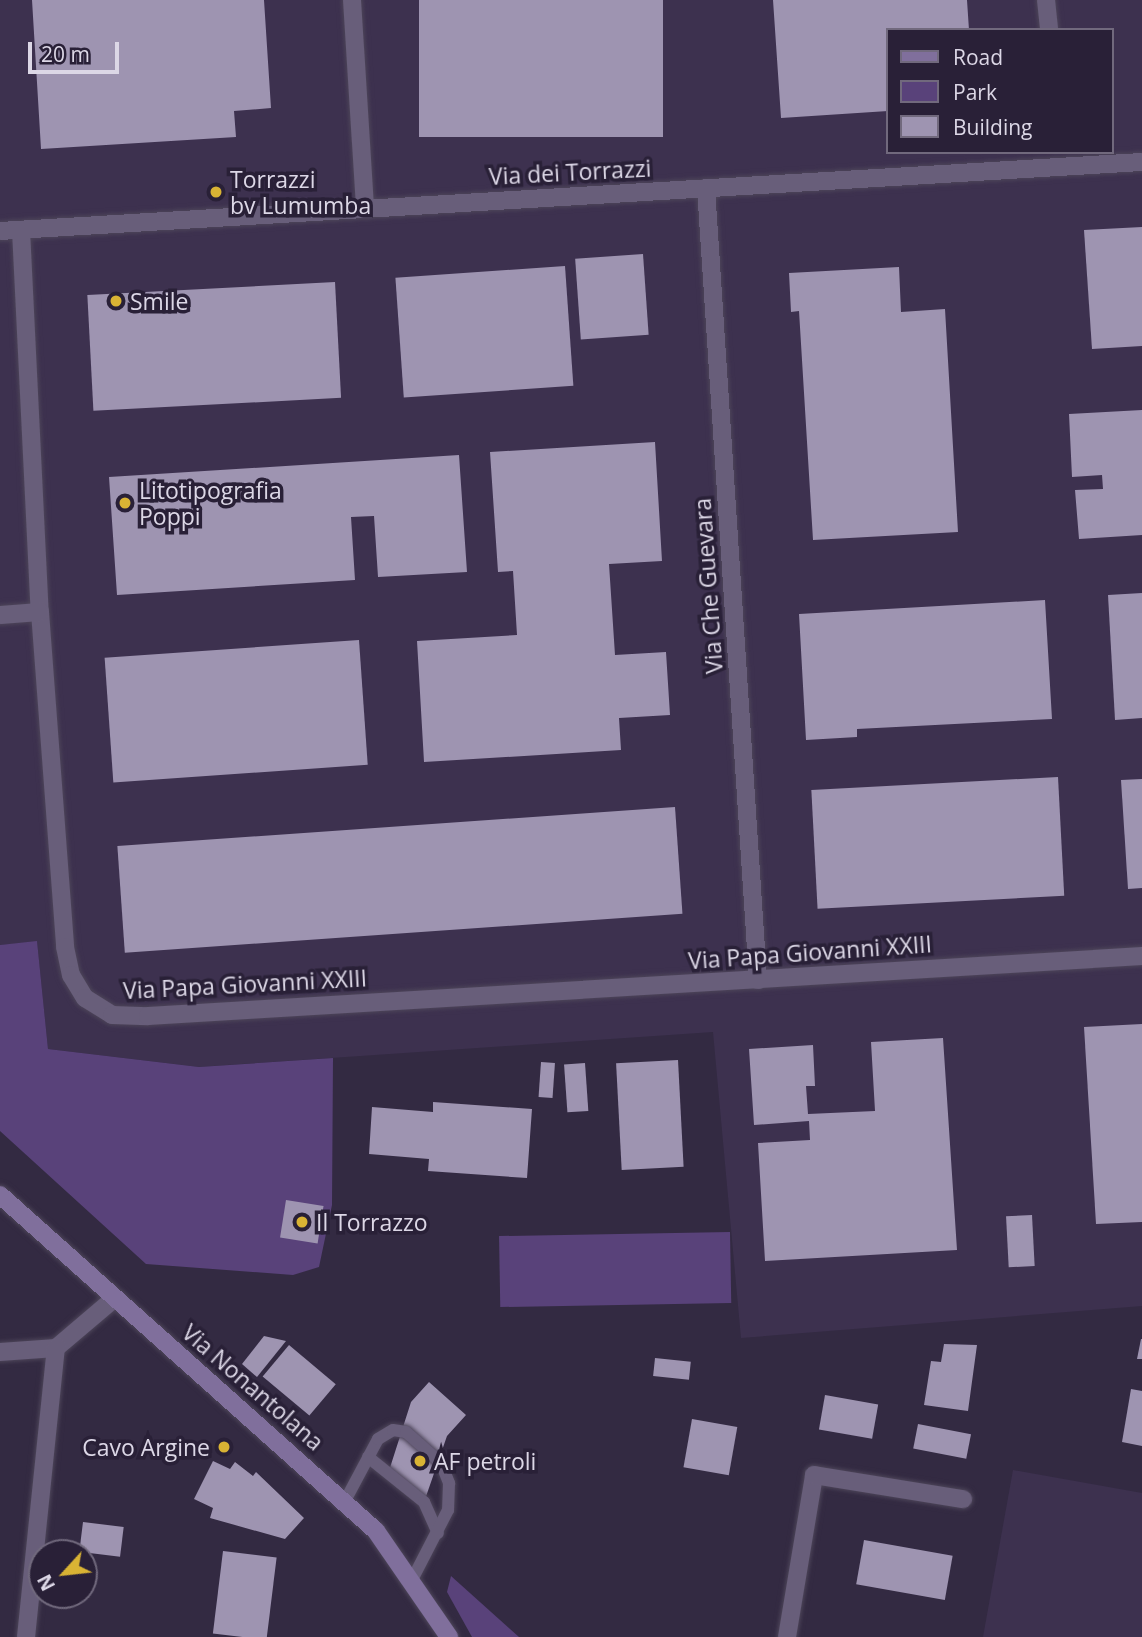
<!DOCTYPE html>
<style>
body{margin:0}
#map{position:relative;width:1142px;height:1637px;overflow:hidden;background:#332a42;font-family:"Open Sans",sans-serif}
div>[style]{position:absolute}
.built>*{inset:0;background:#3d314f}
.green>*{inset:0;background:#59427a;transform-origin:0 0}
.building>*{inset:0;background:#9e94b1;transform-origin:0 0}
.roads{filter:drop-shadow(0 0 2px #4d4559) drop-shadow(0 0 2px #4d4559)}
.lane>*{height:12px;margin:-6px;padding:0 6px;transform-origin:6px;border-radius:6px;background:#685e7a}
.street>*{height:18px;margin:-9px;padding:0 9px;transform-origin:9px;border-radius:9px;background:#685e7a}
.secondary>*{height:18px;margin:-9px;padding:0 9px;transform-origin:9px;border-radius:9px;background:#806f9c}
.dots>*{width:19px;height:19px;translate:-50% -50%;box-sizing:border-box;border:4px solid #292037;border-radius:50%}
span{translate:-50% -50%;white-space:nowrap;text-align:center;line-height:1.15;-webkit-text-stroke:7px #292037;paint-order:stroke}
.street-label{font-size:23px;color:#dcd7e6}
.poi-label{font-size:23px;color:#dcd7e6}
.left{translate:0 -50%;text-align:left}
.right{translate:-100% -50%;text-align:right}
.legend{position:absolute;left:886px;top:28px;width:228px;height:126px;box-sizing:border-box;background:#292037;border:2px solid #71697d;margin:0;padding:9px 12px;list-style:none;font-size:21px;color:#dcd7e6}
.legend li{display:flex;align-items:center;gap:14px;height:35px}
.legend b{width:35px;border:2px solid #71697d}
.north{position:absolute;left:28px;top:1539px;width:70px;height:70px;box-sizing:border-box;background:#292037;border:2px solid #71697d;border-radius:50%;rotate:243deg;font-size:19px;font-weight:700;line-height:28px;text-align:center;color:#dcd7e6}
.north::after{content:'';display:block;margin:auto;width:24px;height:32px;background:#d9b334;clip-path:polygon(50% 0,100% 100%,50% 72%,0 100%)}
.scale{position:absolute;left:28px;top:42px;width:91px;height:32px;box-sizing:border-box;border:4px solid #dcd7e6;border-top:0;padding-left:9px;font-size:21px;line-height:24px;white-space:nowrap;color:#dcd7e6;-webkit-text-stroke:5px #292037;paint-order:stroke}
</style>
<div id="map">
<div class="built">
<div style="clip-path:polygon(evenodd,0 0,1142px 0,1142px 1306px,741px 1338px,713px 1032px,199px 1067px,48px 1049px,37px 942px,0 945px,0 0,888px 30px,1112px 30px,1112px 152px,888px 152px,888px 30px)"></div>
<div style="clip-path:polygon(1013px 1470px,1142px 1493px,1142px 1637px,983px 1637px)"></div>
</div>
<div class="green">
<div style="clip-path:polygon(37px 941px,48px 1049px,199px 1067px,333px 1058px,332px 1205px,319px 1267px,293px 1275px,146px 1264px,0 1131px,0 945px)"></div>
<div style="left:730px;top:1232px;width:71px;height:231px;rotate:89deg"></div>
<div style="clip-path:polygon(451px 1576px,519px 1637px,472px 1637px,447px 1592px)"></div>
</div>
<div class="building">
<div style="clip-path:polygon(32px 0,264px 0,271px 108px,234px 111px,236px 137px,41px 149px)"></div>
<div style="left:419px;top:0;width:244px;height:137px"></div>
<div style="clip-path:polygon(773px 0,967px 0,969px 30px,888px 30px,888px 111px,781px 118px)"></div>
<div style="clip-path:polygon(1142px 227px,1142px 346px,1092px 349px,1084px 230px)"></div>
<div style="left:643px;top:254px;width:81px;height:68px;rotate:86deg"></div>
<div style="left:565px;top:266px;width:120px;height:170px;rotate:86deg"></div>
<div style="clip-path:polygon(899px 267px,901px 312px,945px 309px,958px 532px,813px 540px,799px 311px,791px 312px,789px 273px)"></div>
<div style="left:335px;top:282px;width:116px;height:248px;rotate:87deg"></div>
<div style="clip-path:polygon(1142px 410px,1142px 535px,1079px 539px,1075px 490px,1103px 489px,1102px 475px,1072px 477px,1069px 414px)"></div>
<div style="clip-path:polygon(655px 442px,662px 561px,609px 564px,615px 655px,666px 652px,670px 715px,619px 718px,621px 750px,424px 762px,417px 641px,517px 635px,513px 571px,498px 572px,490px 452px)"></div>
<div style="clip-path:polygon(459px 455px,467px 572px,378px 577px,374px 516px,351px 517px,355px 580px,117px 595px,109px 477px)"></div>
<div style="clip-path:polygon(1142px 593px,1142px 718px,1115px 720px,1108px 595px)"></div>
<div style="clip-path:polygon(1045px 600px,1052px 719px,857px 729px,857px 737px,806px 740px,799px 614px)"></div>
<div style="left:359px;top:640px;width:125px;height:255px;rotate:86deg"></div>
<div style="left:1058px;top:777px;width:119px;height:247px;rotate:87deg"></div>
<div style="clip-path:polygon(1142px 779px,1142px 888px,1128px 889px,1121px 780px)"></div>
<div style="left:675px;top:807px;width:107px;height:559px;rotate:86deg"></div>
<div style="clip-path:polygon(1142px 1024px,1142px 1222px,1096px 1224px,1084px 1027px)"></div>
<div style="clip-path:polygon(943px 1038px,957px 1250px,765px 1261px,758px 1143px,810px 1140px,809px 1121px,754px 1125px,749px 1049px,813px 1045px,815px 1086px,806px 1086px,808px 1114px,875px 1111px,871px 1042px)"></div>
<div style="left:678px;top:1060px;width:107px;height:62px;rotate:87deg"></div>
<div style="left:541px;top:1062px;width:14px;height:35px;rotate:4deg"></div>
<div style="left:585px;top:1063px;width:48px;height:21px;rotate:86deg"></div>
<div style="clip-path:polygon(433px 1102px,532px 1109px,527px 1178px,428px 1171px,429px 1159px,369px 1154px,372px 1107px,433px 1112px)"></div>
<div style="left:286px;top:1200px;width:38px;height:38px;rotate:9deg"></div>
<div style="left:1032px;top:1215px;width:51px;height:26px;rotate:87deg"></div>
<div style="clip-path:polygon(264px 1336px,286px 1341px,257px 1377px,242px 1364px)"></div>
<div style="clip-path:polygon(1141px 1339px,1142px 1339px,1142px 1359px,1137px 1359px)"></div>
<div style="clip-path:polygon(944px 1344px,977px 1345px,968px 1411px,924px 1405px,931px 1361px,941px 1362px)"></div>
<div style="left:289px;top:1345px;width:61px;height:41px;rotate:40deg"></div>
<div style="left:655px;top:1358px;width:36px;height:18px;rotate:6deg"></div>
<div style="clip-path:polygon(429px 1382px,466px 1415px,447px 1436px,422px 1508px,387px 1477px,411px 1402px)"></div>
<div style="clip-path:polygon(1131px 1389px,1142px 1391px,1142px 1446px,1122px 1442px)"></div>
<div style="left:825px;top:1395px;width:54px;height:35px;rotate:10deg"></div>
<div style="left:692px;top:1419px;width:46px;height:49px;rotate:10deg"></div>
<div style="left:918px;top:1424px;width:54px;height:25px;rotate:11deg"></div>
<div style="clip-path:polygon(213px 1461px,230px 1469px,235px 1462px,253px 1476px,256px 1472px,304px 1518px,285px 1539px,210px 1518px,213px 1508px,194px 1499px)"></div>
<div style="left:83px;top:1522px;width:41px;height:30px;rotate:7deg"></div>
<div style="left:864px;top:1540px;width:90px;height:45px;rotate:10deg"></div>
<div style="left:223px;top:1551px;width:54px;height:83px;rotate:7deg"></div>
</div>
<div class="roads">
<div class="lane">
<div style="left:368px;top:1457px;width:72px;rotate:38.8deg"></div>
<div style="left:424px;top:1502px;width:34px;rotate:66deg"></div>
<div style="left:345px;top:1501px;width:70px;rotate:-62deg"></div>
<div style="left:378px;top:1439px;width:17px;rotate:-31deg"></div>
<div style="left:393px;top:1430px;width:13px;rotate:9deg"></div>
<div style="left:406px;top:1432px;width:47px;rotate:41.5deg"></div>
<div style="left:441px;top:1463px;width:22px;rotate:68deg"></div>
<div style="left:449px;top:1483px;width:27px;rotate:92deg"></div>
<div style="left:448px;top:1510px;width:76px;rotate:117.2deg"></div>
</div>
<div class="street">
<div style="left:352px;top:0;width:209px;rotate:86.4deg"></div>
<div style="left:1046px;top:0;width:30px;rotate:84deg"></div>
<div style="left:706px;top:188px;width:794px;rotate:86.24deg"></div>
<div style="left:21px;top:230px;width:382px;rotate:87.2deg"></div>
<div style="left:40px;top:612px;width:336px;rotate:85.7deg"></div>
<div style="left:65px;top:947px;width:29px;rotate:78deg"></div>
<div style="left:71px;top:975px;width:27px;rotate:59deg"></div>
<div style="left:85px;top:998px;width:32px;rotate:32deg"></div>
<div style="left:112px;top:1015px;width:36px;rotate:2deg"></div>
<div style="left:148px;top:1016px;width:996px;rotate:-3.45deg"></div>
<div style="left:0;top:231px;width:1144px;rotate:-3.46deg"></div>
<div style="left:0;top:615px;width:40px;rotate:-4.3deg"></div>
<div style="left:0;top:1352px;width:56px;rotate:-4.1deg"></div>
<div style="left:56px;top:1348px;width:77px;rotate:-40.3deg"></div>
<div style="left:26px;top:1637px;width:291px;rotate:-84.1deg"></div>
<div style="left:787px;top:1637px;width:164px;rotate:-80.5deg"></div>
<div style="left:814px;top:1475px;width:151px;rotate:9.2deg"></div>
</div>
<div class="secondary">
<div style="left:0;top:1195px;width:504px;rotate:41.78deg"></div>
<div style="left:376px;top:1531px;width:129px;rotate:55.4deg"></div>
</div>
</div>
<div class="dots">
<div style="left:216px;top:192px;background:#d9b334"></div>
<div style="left:116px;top:301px;background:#d9b334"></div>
<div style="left:125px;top:503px;background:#d9b334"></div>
<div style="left:302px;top:1222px;background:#d9b334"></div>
<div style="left:224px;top:1447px;background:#d9b334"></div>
<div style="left:420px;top:1461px;background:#d9b334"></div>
</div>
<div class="street-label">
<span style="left:570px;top:172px;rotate:-3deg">Via dei Torrazzi</span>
<span style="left:708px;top:586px;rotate:-94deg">Via Che Guevara</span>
<span style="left:810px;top:952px;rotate:-4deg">Via Papa Giovanni XXIII</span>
<span style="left:245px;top:984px;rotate:-3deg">Via Papa Giovanni XXIII</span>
<span style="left:253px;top:1387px;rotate:41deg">Via Nonantolana</span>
</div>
<div class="poi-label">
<span class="left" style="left:230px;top:192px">Torrazzi<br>bv Lumumba</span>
<span class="left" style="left:130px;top:301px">Smile</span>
<span class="left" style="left:139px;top:503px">Litotipografia<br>Poppi</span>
<span class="left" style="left:316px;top:1222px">Il Torrazzo</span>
<span class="right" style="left:210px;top:1447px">Cavo Argine</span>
<span class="left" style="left:434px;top:1461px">AF petroli</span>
</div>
<ul class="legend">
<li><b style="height:9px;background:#806f9c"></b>Road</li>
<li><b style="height:19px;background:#59427a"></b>Park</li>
<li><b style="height:19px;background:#9e94b1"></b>Building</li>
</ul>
<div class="north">N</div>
<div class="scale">20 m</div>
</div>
